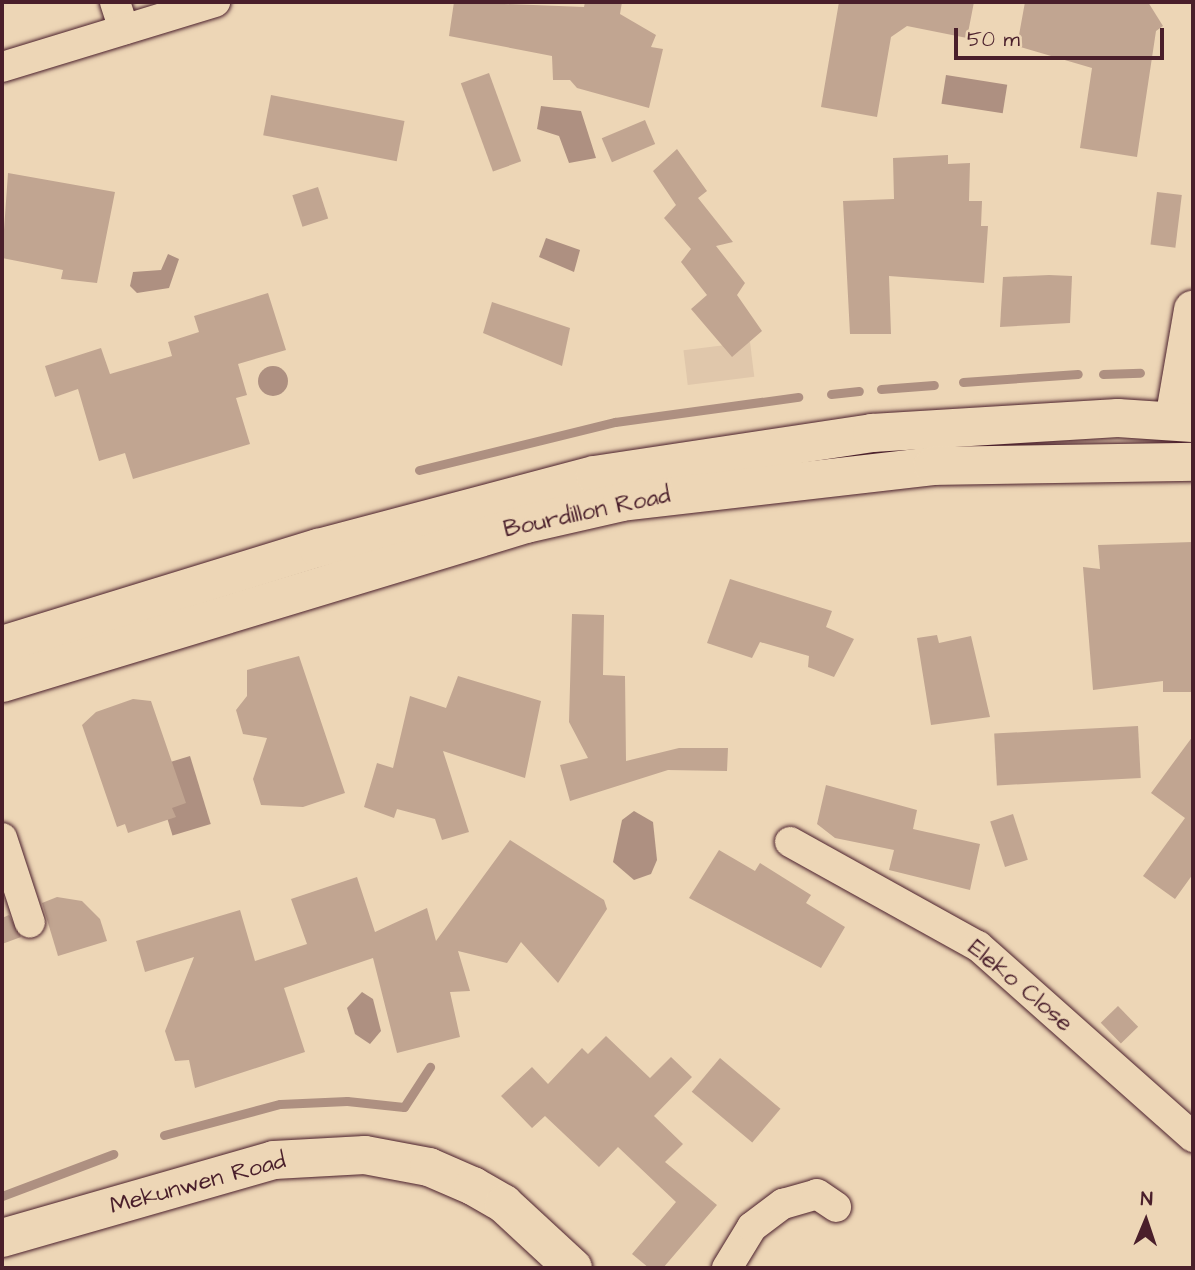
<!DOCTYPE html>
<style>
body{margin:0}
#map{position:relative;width:1195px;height:1270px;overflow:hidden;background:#edd6b6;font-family:"Architects Daughter",sans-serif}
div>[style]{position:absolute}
.built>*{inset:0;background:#e0c7ab;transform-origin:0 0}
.water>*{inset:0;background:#ae9081;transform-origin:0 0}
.round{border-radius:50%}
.stream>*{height:9px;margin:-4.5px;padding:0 4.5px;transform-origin:4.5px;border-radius:4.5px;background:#ae9081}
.building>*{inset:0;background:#c1a591;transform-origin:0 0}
.roads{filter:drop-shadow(0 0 2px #4a1f2b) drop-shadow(0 0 2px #4a1f2b)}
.minor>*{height:30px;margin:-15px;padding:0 15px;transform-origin:15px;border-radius:15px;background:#edd6b6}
.tertiary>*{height:38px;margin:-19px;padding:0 19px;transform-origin:19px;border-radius:19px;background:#edd6b6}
.primary>*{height:38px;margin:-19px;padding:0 19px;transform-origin:19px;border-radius:19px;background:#edd6b6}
span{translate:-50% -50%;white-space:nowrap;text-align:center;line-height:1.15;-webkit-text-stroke:6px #edd6b6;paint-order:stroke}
.street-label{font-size:24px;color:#4a1f2b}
.frame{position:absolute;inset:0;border:4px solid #4a1f2b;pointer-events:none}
.north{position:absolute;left:1111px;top:1186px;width:70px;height:70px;-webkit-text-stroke:5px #edd6b6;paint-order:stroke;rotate:2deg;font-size:19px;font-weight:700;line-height:28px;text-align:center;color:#4a1f2b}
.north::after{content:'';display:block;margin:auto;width:24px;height:32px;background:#4a1f2b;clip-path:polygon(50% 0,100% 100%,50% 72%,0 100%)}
.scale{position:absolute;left:954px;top:28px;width:210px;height:32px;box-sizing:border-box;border:4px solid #4a1f2b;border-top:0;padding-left:9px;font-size:21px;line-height:24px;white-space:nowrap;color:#4a1f2b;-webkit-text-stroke:5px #edd6b6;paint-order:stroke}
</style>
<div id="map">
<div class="built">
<div style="left:750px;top:342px;width:35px;height:67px;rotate:83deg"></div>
</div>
<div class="water">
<div style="left:946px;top:75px;width:62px;height:29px;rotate:9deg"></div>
<div style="clip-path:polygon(541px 106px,581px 111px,596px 158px,569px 163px,559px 136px,537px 129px)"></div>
<div style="clip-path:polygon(546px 238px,580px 250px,574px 272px,539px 257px)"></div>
<div style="clip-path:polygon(168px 254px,179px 259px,169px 288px,137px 293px,130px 286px,133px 272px,161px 270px)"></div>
<div class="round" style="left:258px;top:366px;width:30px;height:30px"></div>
<div style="left:190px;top:756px;width:71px;height:40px;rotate:73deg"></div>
<div style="clip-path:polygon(634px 811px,653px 822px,657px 860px,651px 874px,634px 880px,613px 862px,622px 820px)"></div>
<div style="clip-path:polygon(362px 992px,373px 999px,381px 1031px,370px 1044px,355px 1034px,347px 1008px)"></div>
</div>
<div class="stream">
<div style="left:1103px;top:374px;width:37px;rotate:-2deg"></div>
<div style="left:963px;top:382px;width:115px;rotate:-4deg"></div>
<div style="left:881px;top:389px;width:53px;rotate:-4.3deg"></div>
<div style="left:831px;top:394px;width:28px;rotate:-6deg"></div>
<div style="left:419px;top:470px;width:202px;rotate:-13.8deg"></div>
<div style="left:615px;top:422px;width:185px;rotate:-7.8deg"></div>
<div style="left:164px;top:1135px;width:120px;rotate:-15deg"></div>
<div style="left:280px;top:1104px;width:67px;rotate:-2.6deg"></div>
<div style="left:347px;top:1101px;width:57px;rotate:6deg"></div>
<div style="left:404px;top:1107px;width:48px;rotate:-57deg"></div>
<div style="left:2px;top:1196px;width:119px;rotate:-20.7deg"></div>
</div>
<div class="building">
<div style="clip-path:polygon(454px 2px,584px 7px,585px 2px,622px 2px,620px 14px,656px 35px,651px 47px,663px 49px,649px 108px,577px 88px,570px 80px,553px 80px,552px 56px,449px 36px)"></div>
<div style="clip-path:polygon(839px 2px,974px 2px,967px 38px,907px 26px,891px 37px,877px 117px,821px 107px)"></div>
<div style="clip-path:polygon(1025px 2px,1148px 2px,1163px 26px,1156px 31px,1137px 157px,1080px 148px,1092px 68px,1017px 46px)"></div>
<div style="left:489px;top:73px;width:94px;height:30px;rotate:70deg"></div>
<div style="left:271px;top:95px;width:136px;height:41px;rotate:11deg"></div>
<div style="left:645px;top:120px;width:26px;height:47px;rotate:67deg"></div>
<div style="clip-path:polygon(677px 149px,707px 191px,698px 198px,733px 242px,716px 246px,745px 283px,737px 295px,762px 331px,732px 357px,691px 309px,707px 295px,681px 262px,691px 249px,664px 218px,676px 205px,653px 171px)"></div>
<div style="clip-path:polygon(948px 155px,948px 164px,970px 163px,969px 201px,982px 201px,981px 226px,988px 226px,984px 283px,889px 276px,891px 334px,850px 334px,843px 201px,894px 199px,893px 158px)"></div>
<div style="clip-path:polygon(8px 173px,115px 192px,97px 283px,61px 279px,63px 270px,2px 258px)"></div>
<div style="left:318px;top:187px;width:33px;height:27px;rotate:72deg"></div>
<div style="left:1157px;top:192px;width:25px;height:53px;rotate:7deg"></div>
<div style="clip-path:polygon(1049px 275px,1072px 276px,1070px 323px,1000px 327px,1003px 277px)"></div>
<div style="clip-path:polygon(268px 293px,286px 350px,238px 364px,247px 395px,236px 398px,250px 444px,133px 479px,125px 453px,99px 461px,78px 389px,55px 397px,45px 366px,101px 348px,110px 374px,172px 356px,168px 342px,199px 332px,194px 316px)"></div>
<div style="clip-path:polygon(492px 302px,570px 328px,562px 366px,483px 333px)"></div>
<div style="clip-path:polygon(1193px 542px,1193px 692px,1163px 692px,1163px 681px,1093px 690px,1083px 567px,1100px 569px,1098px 545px)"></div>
<div style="clip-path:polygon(730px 579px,832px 611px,826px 627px,854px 639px,834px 677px,808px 667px,809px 656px,760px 642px,752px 658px,707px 643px)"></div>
<div style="clip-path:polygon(572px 614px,604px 615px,603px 675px,625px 676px,626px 761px,679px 748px,728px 748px,727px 771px,668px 770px,570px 801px,560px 765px,588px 758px,569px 722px)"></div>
<div style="clip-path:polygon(937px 635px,939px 643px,971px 636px,990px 717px,931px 725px,917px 638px)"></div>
<div style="clip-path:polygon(299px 656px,345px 793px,303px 807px,261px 805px,253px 779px,267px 738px,243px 734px,236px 710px,247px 696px,247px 670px)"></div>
<div style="clip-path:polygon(458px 676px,541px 701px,525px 778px,443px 751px,469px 832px,442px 840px,435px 819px,397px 809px,394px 818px,364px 807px,377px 763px,393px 768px,410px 696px,446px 708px)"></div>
<div style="clip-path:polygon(133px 699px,151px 701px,186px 803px,172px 808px,176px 817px,128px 833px,125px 824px,117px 827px,82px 725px,96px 712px)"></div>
<div style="left:1138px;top:726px;width:52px;height:144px;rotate:87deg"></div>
<div style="clip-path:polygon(1193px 736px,1193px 874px,1175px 899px,1143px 876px,1185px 818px,1151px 793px)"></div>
<div style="clip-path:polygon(826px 785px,917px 810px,913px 829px,980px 844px,970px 890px,889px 870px,894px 850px,835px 838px,817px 824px)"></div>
<div style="left:1013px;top:814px;width:48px;height:24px;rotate:72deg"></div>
<div style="clip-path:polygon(510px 840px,604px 900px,607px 909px,558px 983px,521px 942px,507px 963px,458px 951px,470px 991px,450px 992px,460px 1037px,397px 1053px,373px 958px,284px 988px,305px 1052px,195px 1088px,189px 1060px,175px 1061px,165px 1031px,194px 957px,145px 972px,136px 941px,240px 910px,255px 961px,307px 944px,291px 899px,357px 877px,375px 932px,427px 908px,436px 941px)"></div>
<div style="clip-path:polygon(719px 850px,755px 871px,760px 863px,811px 895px,806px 903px,845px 927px,821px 968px,689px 898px)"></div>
<div style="clip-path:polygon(57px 897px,82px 901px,100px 919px,107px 941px,58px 956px,42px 903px)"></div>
<div style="clip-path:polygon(9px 915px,21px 937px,2px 944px,2px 918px)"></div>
<div style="left:1118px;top:1006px;width:29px;height:24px;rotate:46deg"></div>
<div style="clip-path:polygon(606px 1036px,650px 1078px,671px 1057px,692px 1077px,654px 1116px,683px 1144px,665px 1162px,717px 1205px,663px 1268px,649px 1268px,632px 1254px,676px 1202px,618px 1147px,599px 1167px,545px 1116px,532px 1128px,501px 1096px,532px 1067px,548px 1084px,582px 1048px,588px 1054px)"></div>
<div style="left:720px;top:1058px;width:79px;height:44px;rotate:40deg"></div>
</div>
<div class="roads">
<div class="minor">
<div style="left:115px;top:2px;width:29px;rotate:72deg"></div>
<div style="left:2px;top:67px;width:223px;rotate:-17deg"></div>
<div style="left:2px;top:838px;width:89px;rotate:71.8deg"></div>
<div style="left:790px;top:842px;width:215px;rotate:29deg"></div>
<div style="left:978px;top:946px;width:288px;rotate:41.6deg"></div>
<div style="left:727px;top:1268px;width:48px;rotate:-58.6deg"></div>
<div style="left:752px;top:1227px;width:39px;rotate:-37deg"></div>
<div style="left:783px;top:1204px;width:35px;rotate:-16deg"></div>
<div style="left:817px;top:1194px;width:23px;rotate:34deg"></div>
</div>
<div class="tertiary">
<div style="left:1174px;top:420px;width:112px;rotate:-80.2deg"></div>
<div style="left:2px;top:1238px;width:283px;rotate:-16deg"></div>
<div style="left:274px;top:1160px;width:91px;rotate:-3.1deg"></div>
<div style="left:365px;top:1155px;width:65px;rotate:10.6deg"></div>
<div style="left:429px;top:1167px;width:48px;rotate:23.4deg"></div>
<div style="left:473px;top:1186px;width:36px;rotate:30deg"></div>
<div style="left:504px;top:1204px;width:94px;rotate:42.8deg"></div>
</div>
<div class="primary">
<div style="left:2px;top:645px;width:331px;rotate:-17.1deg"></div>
<div style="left:318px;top:548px;width:286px;rotate:-14.8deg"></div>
<div style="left:595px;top:475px;width:280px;rotate:-8.6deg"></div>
<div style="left:872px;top:433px;width:246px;rotate:-3.5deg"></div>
<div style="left:1118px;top:418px;width:75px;rotate:3.8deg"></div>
<div style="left:2px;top:683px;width:548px;rotate:-16.88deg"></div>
<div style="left:526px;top:524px;width:98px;rotate:-12.9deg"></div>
<div style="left:622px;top:502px;width:313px;rotate:-6.6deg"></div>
<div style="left:933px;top:466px;width:260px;rotate:-0.9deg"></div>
</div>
</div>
<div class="street-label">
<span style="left:587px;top:513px;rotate:-12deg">Bourdillon Road</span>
<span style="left:1020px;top:986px;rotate:40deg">Eleko Close</span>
<span style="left:198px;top:1184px;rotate:-15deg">Mekunwen Road</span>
</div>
<div class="frame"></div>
<div class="north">N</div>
<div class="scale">50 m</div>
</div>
